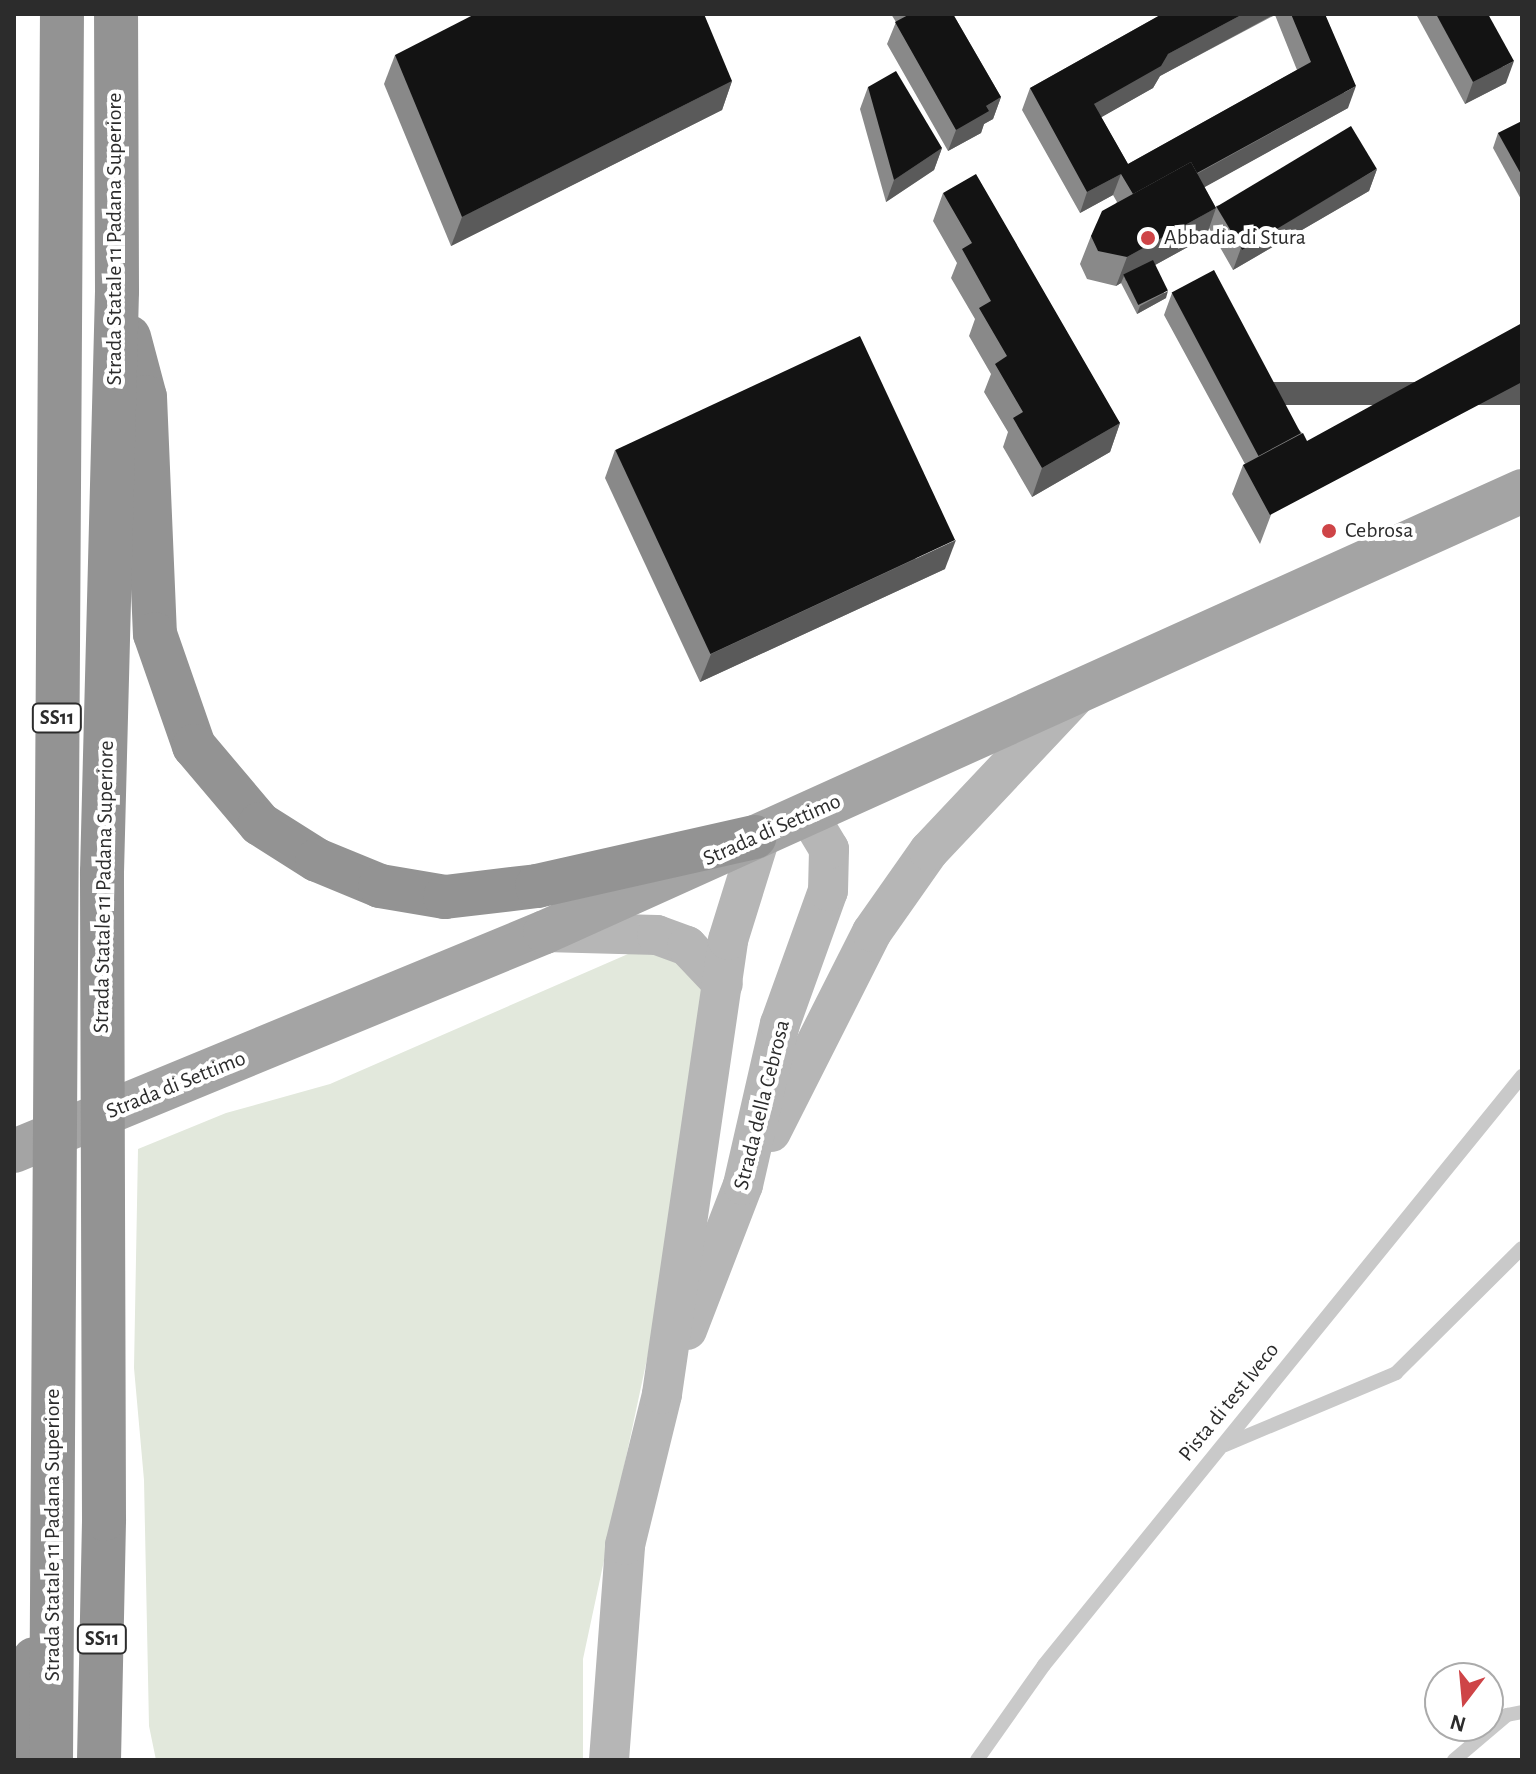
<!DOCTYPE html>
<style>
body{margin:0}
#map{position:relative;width:1536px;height:1774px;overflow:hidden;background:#fff;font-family:"Alegreya Sans",sans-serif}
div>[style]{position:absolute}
.green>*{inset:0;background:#e2e8dc}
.lane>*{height:14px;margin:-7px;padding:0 7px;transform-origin:7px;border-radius:7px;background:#c9c9c9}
.secondary>*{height:40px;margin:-20px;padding:0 20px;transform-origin:20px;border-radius:20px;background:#b6b6b6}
.primary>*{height:44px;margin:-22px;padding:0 22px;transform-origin:22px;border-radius:22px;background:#a4a4a4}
.highway>*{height:44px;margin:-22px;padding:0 22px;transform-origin:22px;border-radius:22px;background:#939393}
.wall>*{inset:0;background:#898989}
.shaded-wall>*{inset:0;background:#5a5a5a;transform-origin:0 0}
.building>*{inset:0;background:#131313;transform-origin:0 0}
.dots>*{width:22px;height:22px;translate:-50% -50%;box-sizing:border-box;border:4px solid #fff;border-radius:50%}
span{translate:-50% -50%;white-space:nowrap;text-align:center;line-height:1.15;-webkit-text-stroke:8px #fff;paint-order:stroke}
.shield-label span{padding:2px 6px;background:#fff;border:2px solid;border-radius:6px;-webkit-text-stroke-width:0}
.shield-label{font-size:20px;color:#2c2c2c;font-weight:700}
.poi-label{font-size:22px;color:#2c2c2c}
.left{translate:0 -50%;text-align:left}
.street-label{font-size:22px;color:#2c2c2c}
.frame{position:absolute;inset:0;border:16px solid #2c2c2c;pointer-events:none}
.north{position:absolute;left:1424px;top:1662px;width:80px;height:80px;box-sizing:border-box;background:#fff;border:2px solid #ababab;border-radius:50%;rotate:196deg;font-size:22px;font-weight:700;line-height:32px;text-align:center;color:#2c2c2c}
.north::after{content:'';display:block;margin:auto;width:28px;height:36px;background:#ce4447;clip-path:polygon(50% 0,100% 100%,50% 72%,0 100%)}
</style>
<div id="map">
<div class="green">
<div style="clip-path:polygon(678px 953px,705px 989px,679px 1209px,583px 1659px,583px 1760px,156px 1760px,149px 1726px,144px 1480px,134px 1368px,138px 1149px,226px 1113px,330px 1084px,628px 954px)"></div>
</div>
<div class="lane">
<div style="left:1225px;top:1445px;width:186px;rotate:-22.8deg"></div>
<div style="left:1396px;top:1373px;width:177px;rotate:-44.8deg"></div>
<div style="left:977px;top:1760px;width:116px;rotate:-54.8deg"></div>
<div style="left:1044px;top:1665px;width:759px;rotate:-50.94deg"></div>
<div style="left:1454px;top:1760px;width:70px;rotate:-40.3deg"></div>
<div style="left:1507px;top:1715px;width:15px;rotate:-11deg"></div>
</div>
<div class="secondary">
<div style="left:545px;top:932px;width:112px;rotate:1.5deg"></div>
<div style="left:657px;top:935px;width:32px;rotate:20deg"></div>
<div style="left:687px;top:946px;width:52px;rotate:46.5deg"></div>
<div style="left:771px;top:1132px;width:224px;rotate:-63.2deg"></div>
<div style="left:872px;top:932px;width:99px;rotate:-54.9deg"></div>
<div style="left:929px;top:851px;width:217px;rotate:-46.7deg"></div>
<div style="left:687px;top:1330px;width:155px;rotate:-68.9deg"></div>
<div style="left:743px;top:1185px;width:165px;rotate:-77.1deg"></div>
<div style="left:780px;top:1024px;width:141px;rotate:-70.2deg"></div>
<div style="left:828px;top:891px;width:42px;rotate:-88.6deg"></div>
<div style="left:829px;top:849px;width:41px;rotate:-121deg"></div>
<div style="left:609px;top:1760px;width:216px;rotate:-85.7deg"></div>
<div style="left:625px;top:1545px;width:155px;rotate:-76.2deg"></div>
<div style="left:662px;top:1394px;width:459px;rotate:-81.7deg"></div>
<div style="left:728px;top:940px;width:111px;rotate:-72.7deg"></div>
</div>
<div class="primary">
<div style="left:14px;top:1151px;width:574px;rotate:-22.41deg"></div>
<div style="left:545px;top:932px;width:1072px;rotate:-24.29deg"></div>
</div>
<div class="highway">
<div style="left:129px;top:337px;width:62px;rotate:75.1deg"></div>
<div style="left:145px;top:397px;width:237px;rotate:87.6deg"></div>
<div style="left:155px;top:634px;width:119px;rotate:70.8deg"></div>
<div style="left:194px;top:746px;width:102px;rotate:49.8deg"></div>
<div style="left:260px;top:824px;width:67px;rotate:32.3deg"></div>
<div style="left:317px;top:860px;width:68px;rotate:22.4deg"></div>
<div style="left:380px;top:886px;width:66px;rotate:9.6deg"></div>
<div style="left:445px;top:897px;width:93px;rotate:-6.8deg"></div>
<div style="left:537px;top:886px;width:223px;rotate:-12.7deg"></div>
<div style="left:14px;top:1745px;width:88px;rotate:-76.9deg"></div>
<div style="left:51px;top:1760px;width:1746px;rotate:-89.64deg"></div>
<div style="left:99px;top:1760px;width:241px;rotate:-88.8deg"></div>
<div style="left:104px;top:1519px;width:647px;rotate:-90.18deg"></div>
<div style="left:102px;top:872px;width:581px;rotate:-88.52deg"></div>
<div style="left:117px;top:291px;width:277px;rotate:-90.2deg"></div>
</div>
<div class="wall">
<div style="clip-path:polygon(891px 14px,953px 14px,1001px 97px,993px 119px,984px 124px,981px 133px,948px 151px,887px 44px,896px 22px)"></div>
<div style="clip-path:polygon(evenodd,1162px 14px,1325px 14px,1348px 108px,1204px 187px,1216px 208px,1216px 206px,1377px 169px,1369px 191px,1233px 270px,1209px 228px,1206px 237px,1155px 265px,1166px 298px,1137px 314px,1121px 283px,1116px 286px,1087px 279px,1080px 264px,1091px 236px,1117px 202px,1113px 195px,1080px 213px,1022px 110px,1030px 88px,1162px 14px,1275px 15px,1297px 70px,1128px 164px,1101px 117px,1153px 88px,1160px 76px,1275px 15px)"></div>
<div style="clip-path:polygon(1416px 14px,1488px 14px,1506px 83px,1465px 104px)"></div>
<div style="clip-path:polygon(395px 55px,732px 81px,722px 110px,451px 246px,384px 84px)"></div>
<div style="clip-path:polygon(868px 87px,942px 148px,934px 170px,886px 202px,860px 109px)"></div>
<div style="clip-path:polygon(1522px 121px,1522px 201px,1493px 148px,1498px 133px)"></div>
<div style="clip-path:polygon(943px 193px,1120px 423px,1110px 452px,1032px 497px,1003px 447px,1008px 432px,984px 392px,991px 374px,969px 336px,975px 319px,951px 278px,957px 263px,933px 221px)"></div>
<div style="clip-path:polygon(1172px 293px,1302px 433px,1260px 544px,1232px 494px,1243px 465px,1245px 464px,1164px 315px)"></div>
<div style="clip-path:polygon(615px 450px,945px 569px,700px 682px,605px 478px)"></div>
</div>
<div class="shaded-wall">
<div style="clip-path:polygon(1243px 14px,1275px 14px,1160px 76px,1153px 88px,1086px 126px,1094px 104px,1168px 54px)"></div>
<div style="clip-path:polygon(1514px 61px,1506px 83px,1465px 104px,1473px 82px)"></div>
<div style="clip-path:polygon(732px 81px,722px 110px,451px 246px,462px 217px)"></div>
<div style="clip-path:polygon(1356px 86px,1348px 108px,1185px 198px,1193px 176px)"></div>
<div style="clip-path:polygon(1001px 97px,993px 119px,984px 124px,981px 133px,948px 151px,956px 130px,986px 106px)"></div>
<div style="clip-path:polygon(942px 148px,934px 170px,886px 202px,894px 180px)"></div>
<div style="clip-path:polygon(1377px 169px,1369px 191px,1233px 270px,1241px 248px)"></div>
<div style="clip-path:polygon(1121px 174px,1113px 195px,1080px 213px,1087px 192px)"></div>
<div style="clip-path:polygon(1216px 208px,1206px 237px,1126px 281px,1124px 276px,1121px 283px,1116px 286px,1127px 257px)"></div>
<div style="clip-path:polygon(1168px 291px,1166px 298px,1137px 314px,1140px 306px)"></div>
<div style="left:1522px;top:382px;width:23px;height:285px;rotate:90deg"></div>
<div style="clip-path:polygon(1120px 423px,1110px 452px,1032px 497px,1042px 468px)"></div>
<div style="clip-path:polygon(956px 540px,945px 569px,700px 682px,711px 654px)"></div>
</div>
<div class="building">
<div style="clip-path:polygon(475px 14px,704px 14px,732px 81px,462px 217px,395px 55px)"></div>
<div style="clip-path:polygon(910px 14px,953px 14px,1001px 97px,986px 106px,989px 111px,956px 130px,895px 22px)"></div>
<div style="clip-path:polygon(1162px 14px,1243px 14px,1168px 54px,1161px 66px,1094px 104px,1128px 164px,1311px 62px,1291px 14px,1325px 14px,1356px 86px,1197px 173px,1191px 162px,1133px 194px,1121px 174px,1087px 192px,1030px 88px)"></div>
<div style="clip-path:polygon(1436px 14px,1488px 14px,1514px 61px,1473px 82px)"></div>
<div style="clip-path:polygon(896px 71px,942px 148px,894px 180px,868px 87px)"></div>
<div style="clip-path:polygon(1522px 121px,1522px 176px,1498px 133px)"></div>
<div style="left:1351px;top:126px;width:50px;height:157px;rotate:59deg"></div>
<div style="clip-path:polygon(1191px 162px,1216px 208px,1127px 257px,1098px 251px,1091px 236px,1102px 211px)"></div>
<div style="clip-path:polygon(976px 174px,1120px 423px,1042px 468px,1013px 418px,1023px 412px,995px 364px,1007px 356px,979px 308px,991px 301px,962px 249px,972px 243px,943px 193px)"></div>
<div style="left:1153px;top:260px;width:34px;height:33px;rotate:64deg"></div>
<div style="left:1214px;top:270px;width:185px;height:48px;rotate:62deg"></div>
<div style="clip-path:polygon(1522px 323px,1522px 382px,1270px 515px,1243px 465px,1303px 433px,1307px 441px)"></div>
<div style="left:860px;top:336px;width:225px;height:270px;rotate:65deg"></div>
</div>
<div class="dots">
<div style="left:1148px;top:238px;background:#ce4447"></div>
<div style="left:1329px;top:531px;background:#ce4447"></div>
</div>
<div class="shield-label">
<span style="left:57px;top:718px">SS11</span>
<span style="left:102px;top:1639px">SS11</span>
</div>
<div class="poi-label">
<span class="left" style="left:1164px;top:238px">Abbadia di Stura</span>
<span class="left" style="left:1345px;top:531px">Cebrosa</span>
</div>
<div class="street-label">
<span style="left:115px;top:239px;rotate:-90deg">Strada Statale 11 Padana Superiore</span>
<span style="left:772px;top:830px;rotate:-24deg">Strada di Settimo</span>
<span style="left:104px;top:887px;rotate:-89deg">Strada Statale 11 Padana Superiore</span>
<span style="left:176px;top:1085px;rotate:-22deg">Strada di Settimo</span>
<span style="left:762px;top:1105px;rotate:-76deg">Strada della Cebrosa</span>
<span style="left:1229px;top:1402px;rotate:-51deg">Pista di test Iveco</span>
<span style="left:53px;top:1535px;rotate:-90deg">Strada Statale 11 Padana Superiore</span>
</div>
<div class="frame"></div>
<div class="north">N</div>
</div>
